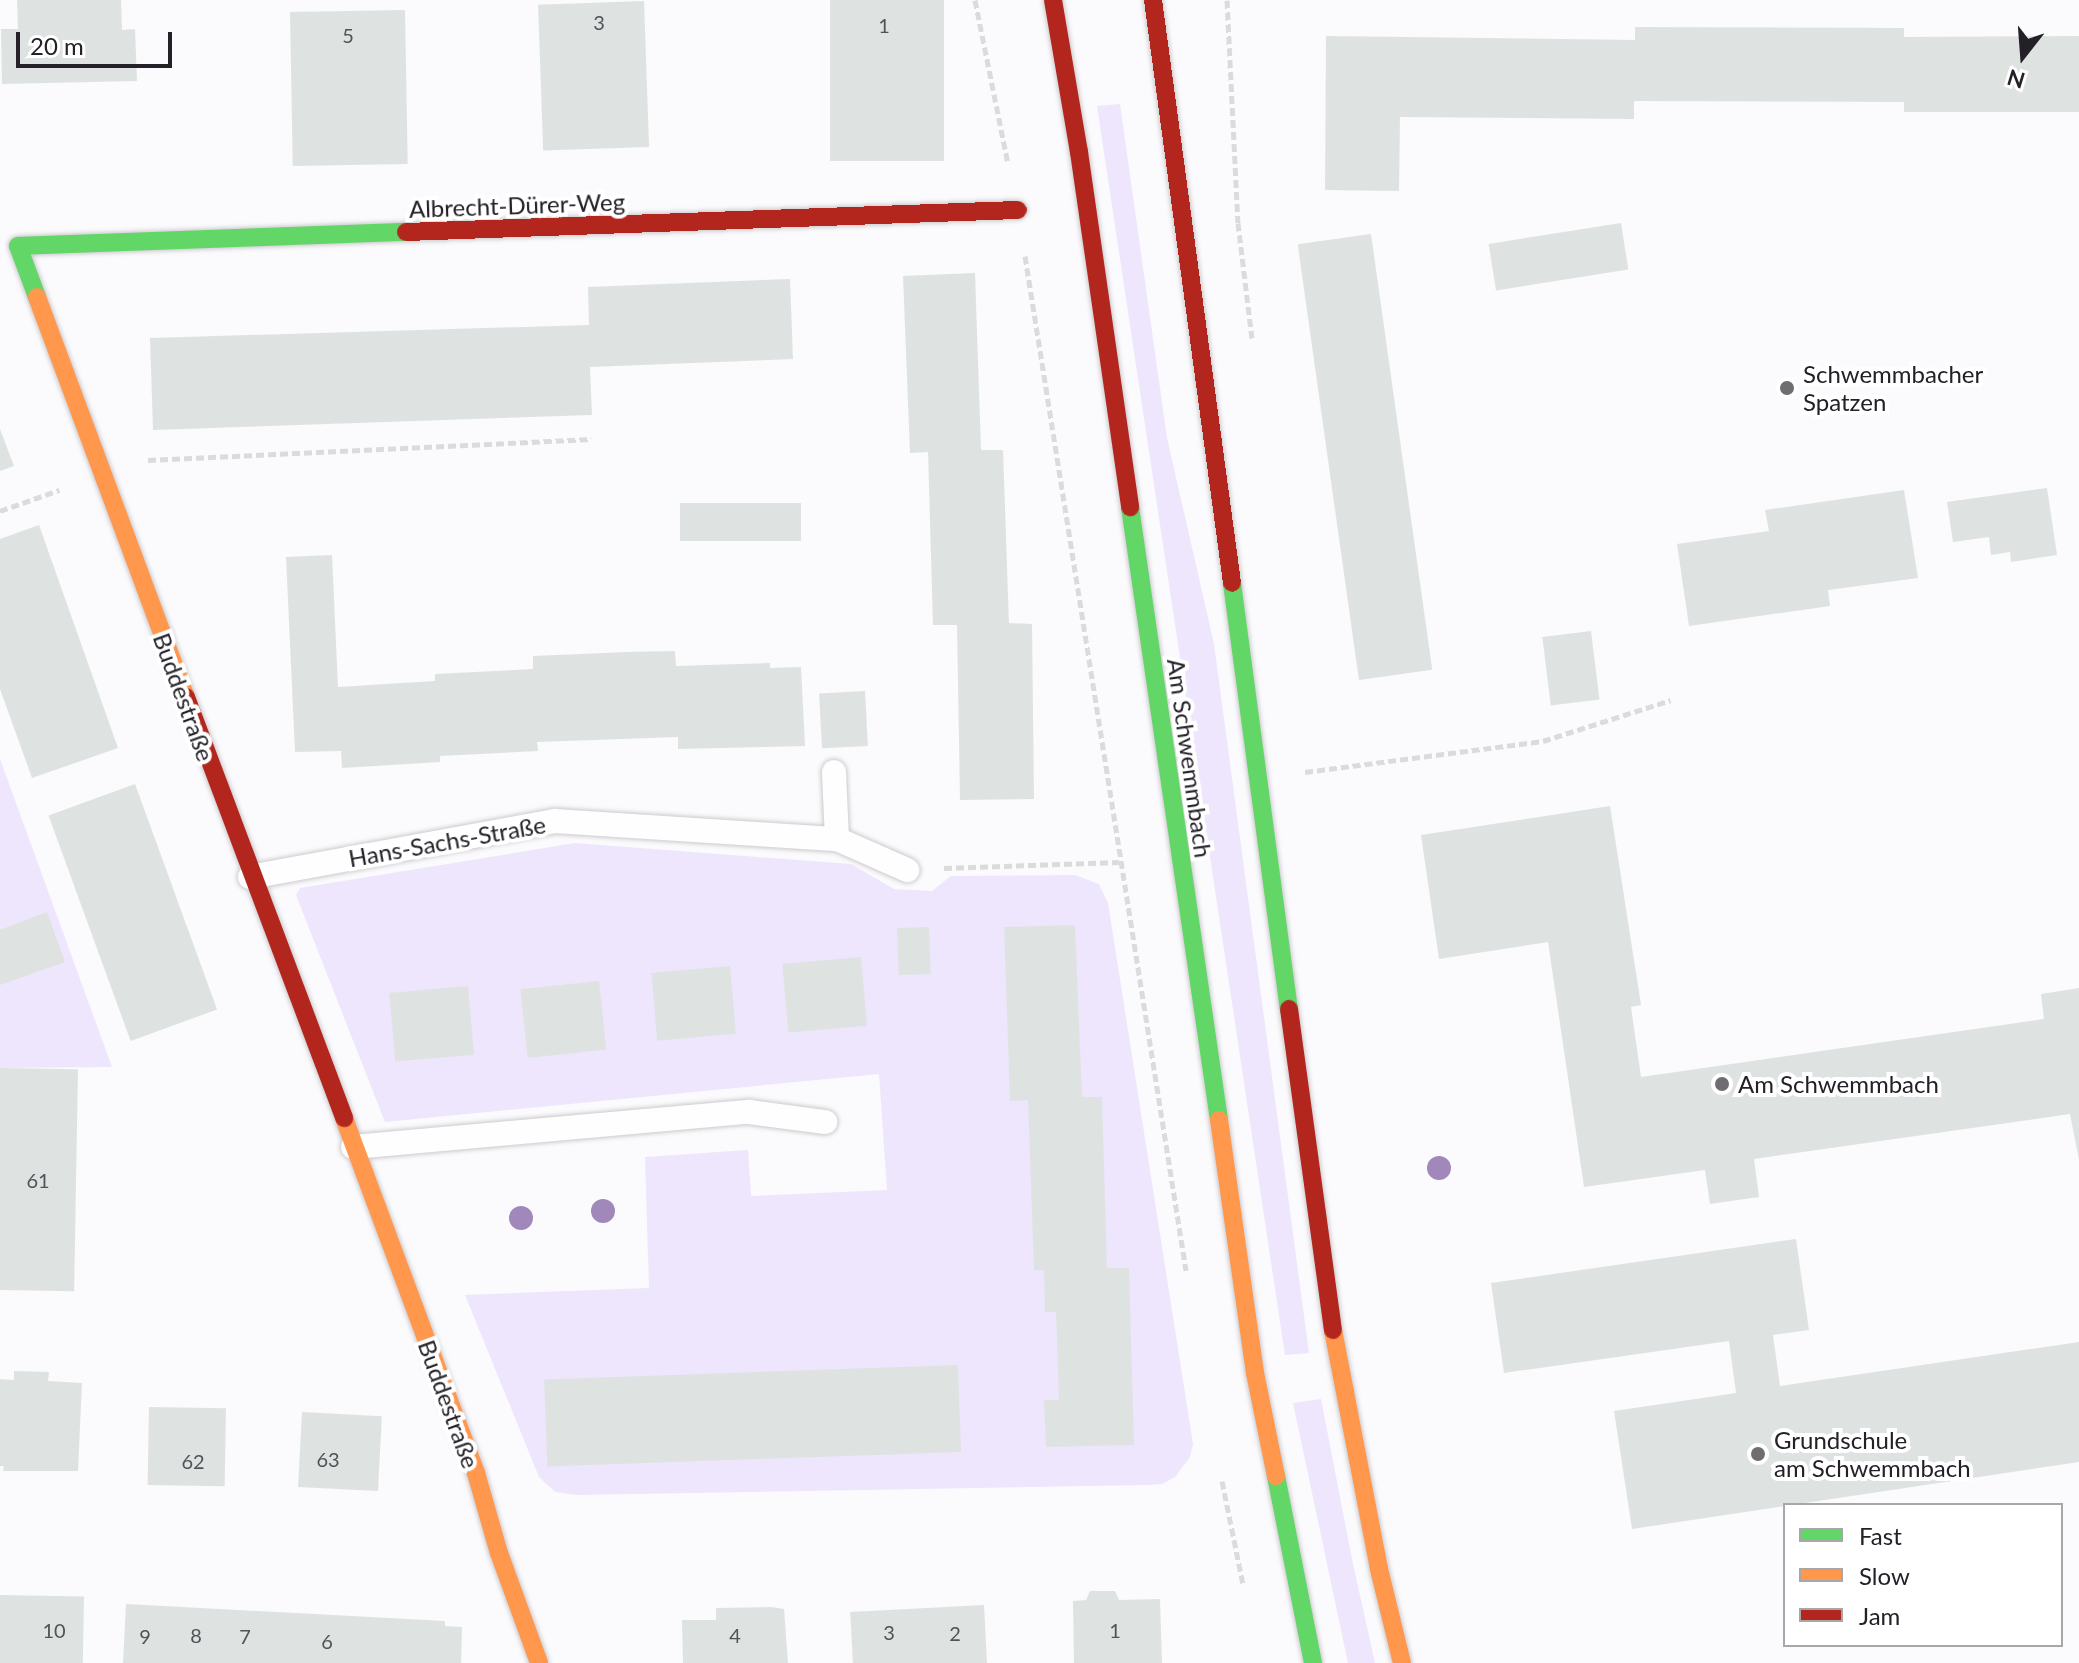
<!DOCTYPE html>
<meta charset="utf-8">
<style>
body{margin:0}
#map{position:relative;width:2079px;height:1663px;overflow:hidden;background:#fbfafc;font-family:Lato,sans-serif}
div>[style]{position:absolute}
.green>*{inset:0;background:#eee6fc}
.building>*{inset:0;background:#dee3e2;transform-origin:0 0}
.path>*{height:5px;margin-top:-2.5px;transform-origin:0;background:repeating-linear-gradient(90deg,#dcdbdc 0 8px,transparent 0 12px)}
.roads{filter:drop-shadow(0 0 2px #cdcbcf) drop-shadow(0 0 2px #cdcbcf)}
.lane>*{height:24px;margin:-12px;padding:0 12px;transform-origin:12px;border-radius:12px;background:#fefeff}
.fast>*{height:18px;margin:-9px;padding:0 9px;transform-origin:9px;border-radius:9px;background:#63d668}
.slow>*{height:18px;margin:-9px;padding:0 9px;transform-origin:9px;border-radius:9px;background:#ff974d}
.jam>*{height:18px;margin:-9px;padding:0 9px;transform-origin:9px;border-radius:9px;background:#b3261e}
.trees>*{width:24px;height:24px;margin:-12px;border-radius:50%;background:#a088bb}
.dots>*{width:22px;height:22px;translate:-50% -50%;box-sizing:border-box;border:4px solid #fff;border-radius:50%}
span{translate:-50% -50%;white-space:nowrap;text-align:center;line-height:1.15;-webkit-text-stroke:8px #fff;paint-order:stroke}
.number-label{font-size:20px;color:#535258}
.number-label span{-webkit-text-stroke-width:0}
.street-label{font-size:24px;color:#232028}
.poi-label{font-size:24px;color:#232028}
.left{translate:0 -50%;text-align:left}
.legend{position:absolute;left:1783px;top:1503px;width:280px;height:144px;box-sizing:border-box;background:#fff;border:2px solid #a7a6a9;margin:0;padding:10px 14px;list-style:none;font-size:24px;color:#232028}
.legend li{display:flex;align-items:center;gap:16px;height:40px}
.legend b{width:40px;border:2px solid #a7a6a9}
.north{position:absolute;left:1983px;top:16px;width:80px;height:80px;-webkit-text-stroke:6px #fff;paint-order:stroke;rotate:197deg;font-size:22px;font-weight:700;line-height:32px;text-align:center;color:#232028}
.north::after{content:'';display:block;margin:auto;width:28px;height:36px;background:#232028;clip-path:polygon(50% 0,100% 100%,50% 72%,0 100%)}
.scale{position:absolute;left:16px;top:32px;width:156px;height:36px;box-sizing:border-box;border:4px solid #232028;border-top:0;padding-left:10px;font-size:24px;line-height:28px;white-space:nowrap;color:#232028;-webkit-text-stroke:6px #fff;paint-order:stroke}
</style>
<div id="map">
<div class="green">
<div style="clip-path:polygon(1120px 104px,1167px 438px,1214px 644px,1309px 1353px,1285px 1355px,1097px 106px)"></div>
<div style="clip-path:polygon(0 759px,112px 1067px,0 1068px)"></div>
<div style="clip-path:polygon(575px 843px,851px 864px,894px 889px,932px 891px,951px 876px,1075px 875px,1099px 884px,1108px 903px,1193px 1444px,1190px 1457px,1175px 1477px,1162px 1484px,1146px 1485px,577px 1495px,555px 1492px,539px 1477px,465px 1295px,649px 1288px,645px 1157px,748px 1150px,751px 1196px,887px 1190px,879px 1074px,385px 1122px,296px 895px,300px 888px)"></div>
<div style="clip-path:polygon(1321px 1399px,1353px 1564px,1375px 1663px,1348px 1663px,1293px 1403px)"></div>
</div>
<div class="building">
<div style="clip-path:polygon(17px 0,121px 0,122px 30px,135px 29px,137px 81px,2px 84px,1px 29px,18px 29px)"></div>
<div style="left:830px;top:0;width:114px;height:161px"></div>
<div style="left:644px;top:1px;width:146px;height:106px;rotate:88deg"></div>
<div style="left:405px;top:10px;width:154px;height:115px;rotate:89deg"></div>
<div style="clip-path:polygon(1635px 27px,1904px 28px,1904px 37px,2079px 36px,2079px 112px,1904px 112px,1904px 102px,1634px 101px,1634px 119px,1400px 117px,1399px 191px,1325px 190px,1326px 36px,1635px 40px)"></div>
<div style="left:1621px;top:223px;width:47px;height:134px;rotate:81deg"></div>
<div style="left:1371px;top:234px;width:440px;height:74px;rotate:82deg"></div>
<div style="clip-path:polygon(975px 273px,981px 450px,1003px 450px,1009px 623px,1032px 624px,1034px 799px,960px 800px,957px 625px,933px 625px,928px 452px,910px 453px,903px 276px)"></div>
<div style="clip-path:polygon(790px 279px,793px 359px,590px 367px,592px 415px,153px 430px,150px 338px,589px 325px,588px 287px)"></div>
<div style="clip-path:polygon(0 429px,14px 466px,0 471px)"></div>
<div style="clip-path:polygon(2047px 488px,2057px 555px,2011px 562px,2010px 552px,1991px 555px,1989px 537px,1953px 542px,1947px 502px)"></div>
<div style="clip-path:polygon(1904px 490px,1918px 578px,1828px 590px,1830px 606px,1689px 626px,1677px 544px,1769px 531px,1765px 510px)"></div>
<div style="left:801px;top:503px;width:38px;height:121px;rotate:90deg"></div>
<div style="clip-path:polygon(39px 525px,118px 748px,32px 778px,0 689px,0 539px)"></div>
<div style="clip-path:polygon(332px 555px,338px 687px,435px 681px,435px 674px,533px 669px,533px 656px,627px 652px,675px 651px,676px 666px,770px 663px,770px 668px,801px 667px,805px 746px,678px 749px,678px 737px,537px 742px,538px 751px,440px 756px,440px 762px,342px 768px,341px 751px,295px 752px,286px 557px)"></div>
<div style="left:1591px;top:631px;width:69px;height:49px;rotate:83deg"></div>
<div style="left:865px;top:691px;width:55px;height:46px;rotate:87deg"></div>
<div style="left:135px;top:784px;width:240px;height:92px;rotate:70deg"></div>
<div style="clip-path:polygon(1610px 806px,1641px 1005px,1631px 1007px,1641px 1077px,2044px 1019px,2041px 994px,2079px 988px,2079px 1160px,2070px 1114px,1754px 1159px,1759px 1197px,1710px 1204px,1705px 1170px,1584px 1187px,1548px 942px,1439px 959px,1421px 835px)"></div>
<div style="clip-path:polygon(47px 912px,65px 962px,0 985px,0 930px)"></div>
<div style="clip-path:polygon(1075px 925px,1082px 1097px,1102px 1097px,1107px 1268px,1129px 1268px,1134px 1445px,1046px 1447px,1044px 1400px,1059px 1400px,1056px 1312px,1045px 1312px,1044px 1270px,1034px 1270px,1028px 1100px,1010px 1101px,1004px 927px)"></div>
<div style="left:929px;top:927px;width:47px;height:32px;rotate:88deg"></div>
<div style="left:861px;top:957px;width:69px;height:79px;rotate:85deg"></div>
<div style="left:730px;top:966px;width:68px;height:79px;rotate:85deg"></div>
<div style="left:599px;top:981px;width:69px;height:79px;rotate:84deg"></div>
<div style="left:468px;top:986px;width:69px;height:79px;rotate:85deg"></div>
<div style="left:0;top:1068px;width:78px;height:222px;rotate:1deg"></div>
<div style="clip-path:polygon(1796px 1239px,1809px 1330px,1773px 1335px,1780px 1386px,2079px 1342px,2079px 1462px,1632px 1529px,1614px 1411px,1736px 1393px,1729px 1341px,1504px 1373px,1491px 1283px)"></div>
<div style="left:958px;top:1365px;width:87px;height:414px;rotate:88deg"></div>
<div style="clip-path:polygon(14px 1371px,49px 1372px,48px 1381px,82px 1383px,78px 1471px,3px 1471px,4px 1466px,0 1466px,0 1379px,14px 1380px)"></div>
<div style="left:149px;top:1407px;width:77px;height:78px;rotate:1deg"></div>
<div style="left:302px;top:1412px;width:80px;height:75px;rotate:3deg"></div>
<div style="clip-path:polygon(1090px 1591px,1115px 1591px,1119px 1600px,1160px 1599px,1162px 1663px,1074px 1663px,1073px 1601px,1086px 1600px)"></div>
<div style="left:0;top:1595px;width:84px;height:68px;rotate:1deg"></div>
<div style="clip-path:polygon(126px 1604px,445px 1621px,445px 1626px,462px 1627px,461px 1663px,123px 1663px)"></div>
<div style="left:984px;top:1605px;width:58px;height:134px;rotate:87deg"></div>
<div style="clip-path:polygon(771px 1607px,784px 1609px,788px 1663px,683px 1663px,682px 1620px,716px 1620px,716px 1608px)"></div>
</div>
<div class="path">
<div style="left:975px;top:0;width:167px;rotate:78.6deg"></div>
<div style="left:1227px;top:0;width:223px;rotate:87.2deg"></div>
<div style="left:1238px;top:223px;width:116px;rotate:83.1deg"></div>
<div style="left:1025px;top:256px;width:1027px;rotate:80.98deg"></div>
<div style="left:148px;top:460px;width:444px;rotate:-2.7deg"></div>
<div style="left:0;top:511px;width:63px;rotate:-19.6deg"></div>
<div style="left:1305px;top:772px;width:240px;rotate:-7.4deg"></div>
<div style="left:1543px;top:741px;width:134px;rotate:-17.8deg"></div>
<div style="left:944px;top:868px;width:175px;rotate:-2deg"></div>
<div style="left:1222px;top:1481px;width:105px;rotate:78.5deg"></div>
</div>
<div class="roads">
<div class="lane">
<div style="left:837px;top:839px;width:77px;rotate:23.9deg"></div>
<div style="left:250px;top:877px;width:310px;rotate:-10.4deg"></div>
<div style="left:555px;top:821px;width:283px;rotate:3.7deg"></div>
<div style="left:837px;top:839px;width:67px;rotate:-92.6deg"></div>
<div style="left:353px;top:1147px;width:398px;rotate:-5.1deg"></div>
<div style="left:749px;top:1112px;width:77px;rotate:7.5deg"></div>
</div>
<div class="fast">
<div style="left:37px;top:297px;width:54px;rotate:-110.4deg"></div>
<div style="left:18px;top:246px;width:388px;rotate:-2.1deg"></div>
<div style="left:1130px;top:507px;width:619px;rotate:81.74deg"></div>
<div style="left:1232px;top:583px;width:430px;rotate:82.4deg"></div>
<div style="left:1276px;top:1476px;width:191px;rotate:78.8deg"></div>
</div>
<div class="slow">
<div style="left:37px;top:297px;width:427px;rotate:69.6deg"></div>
<div style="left:344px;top:1118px;width:379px;rotate:69.6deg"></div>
<div style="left:476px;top:1473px;width:83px;rotate:74deg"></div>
<div style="left:499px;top:1553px;width:117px;rotate:70deg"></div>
<div style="left:1219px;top:1120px;width:256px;rotate:81.9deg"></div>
<div style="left:1255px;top:1373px;width:105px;rotate:78.5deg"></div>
<div style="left:1333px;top:1330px;width:243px;rotate:79.1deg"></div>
<div style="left:1379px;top:1569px;width:97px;rotate:76.3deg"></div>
</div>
<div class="jam">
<div style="left:1053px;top:0;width:154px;rotate:80.3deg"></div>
<div style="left:1079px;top:152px;width:359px;rotate:81.8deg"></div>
<div style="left:1153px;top:0;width:588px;rotate:82.28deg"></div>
<div style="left:406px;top:232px;width:612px;rotate:-2.06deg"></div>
<div style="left:186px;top:697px;width:450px;rotate:69.4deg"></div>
<div style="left:1289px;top:1009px;width:324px;rotate:82.2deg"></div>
</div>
</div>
<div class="trees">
<div style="left:1439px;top:1168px"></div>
<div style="left:603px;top:1211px"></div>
<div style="left:521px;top:1218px"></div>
</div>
<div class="dots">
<div style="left:1787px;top:388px;background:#6f6c72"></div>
<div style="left:1722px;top:1084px;background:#6f6c72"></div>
<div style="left:1758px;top:1454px;background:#6f6c72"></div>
</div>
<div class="number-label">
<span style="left:599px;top:22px">3</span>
<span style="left:884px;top:25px">1</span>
<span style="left:348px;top:35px">5</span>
<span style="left:38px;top:1180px">61</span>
<span style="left:328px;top:1459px">63</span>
<span style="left:193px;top:1461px">62</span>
<span style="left:54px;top:1630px">10</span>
<span style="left:1115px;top:1630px">1</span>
<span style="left:889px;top:1632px">3</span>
<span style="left:955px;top:1633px">2</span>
<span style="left:196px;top:1635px">8</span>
<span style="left:735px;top:1635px">4</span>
<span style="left:145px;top:1636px">9</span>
<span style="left:245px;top:1636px">7</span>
<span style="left:327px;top:1641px">6</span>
</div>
<div class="street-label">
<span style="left:517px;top:205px;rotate:-2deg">Albrecht-Dürer-Weg</span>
<span style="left:184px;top:697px;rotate:70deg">Buddestraße</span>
<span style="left:1190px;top:758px;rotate:82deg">Am Schwemmbach</span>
<span style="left:447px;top:841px;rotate:-10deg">Hans-Sachs-Straße</span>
<span style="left:449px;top:1404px;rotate:70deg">Buddestraße</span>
</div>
<div class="poi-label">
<span class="left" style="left:1803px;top:388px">Schwemmbacher<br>Spatzen</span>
<span class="left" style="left:1738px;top:1084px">Am Schwemmbach</span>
<span class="left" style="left:1774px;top:1454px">Grundschule<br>am Schwemmbach</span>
</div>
<ul class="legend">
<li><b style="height:10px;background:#63d668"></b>Fast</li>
<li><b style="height:10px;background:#ff974d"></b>Slow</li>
<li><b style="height:10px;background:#b3261e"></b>Jam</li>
</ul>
<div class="north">N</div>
<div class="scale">20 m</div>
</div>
